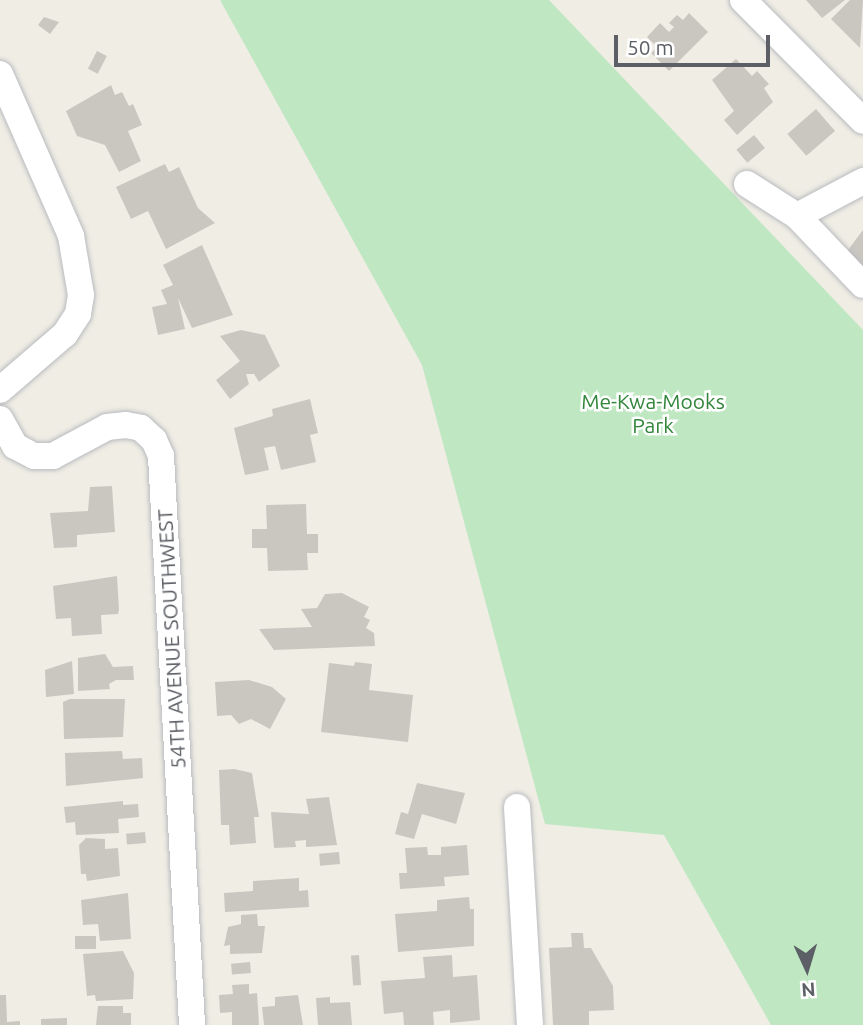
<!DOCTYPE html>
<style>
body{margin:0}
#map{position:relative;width:863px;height:1025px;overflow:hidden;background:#efede4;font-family:Ubuntu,sans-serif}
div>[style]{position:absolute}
.green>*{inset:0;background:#bfe7c2}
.building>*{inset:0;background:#cac7c1;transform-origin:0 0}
.roads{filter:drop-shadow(0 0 2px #b9bbc0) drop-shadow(0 0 2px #b9bbc0)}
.minor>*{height:26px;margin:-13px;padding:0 13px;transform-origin:13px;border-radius:13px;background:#fff}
span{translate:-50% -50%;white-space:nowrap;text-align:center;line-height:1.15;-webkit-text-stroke:5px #fff;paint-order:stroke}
.park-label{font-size:21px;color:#32863b}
.street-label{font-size:21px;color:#5c5f65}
.north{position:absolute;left:772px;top:934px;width:70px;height:70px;-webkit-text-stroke:5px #fff;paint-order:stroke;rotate:176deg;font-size:19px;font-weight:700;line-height:28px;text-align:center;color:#5c5f65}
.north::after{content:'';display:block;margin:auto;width:24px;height:32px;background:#5c5f65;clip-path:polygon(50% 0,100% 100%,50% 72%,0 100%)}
.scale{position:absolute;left:614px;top:35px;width:156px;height:32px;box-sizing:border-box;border:4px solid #5c5f65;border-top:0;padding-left:9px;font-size:21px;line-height:24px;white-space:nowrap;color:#5c5f65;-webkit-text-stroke:5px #fff;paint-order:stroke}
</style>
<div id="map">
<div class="green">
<div style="clip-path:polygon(220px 0,549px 0,863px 330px,863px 1025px,771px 1025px,664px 835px,545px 824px,422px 365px)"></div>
</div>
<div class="building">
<div style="clip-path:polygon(806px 0,845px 0,822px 18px)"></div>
<div style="clip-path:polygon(850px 0,863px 0,860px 48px,831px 19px)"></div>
<div style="clip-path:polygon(689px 13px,708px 32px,669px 71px,651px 53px,657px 47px,647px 37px,660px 23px,669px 32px,674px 27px,669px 23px,677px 15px,683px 20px)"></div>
<div style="clip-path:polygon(44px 17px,59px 22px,50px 34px,38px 25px)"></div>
<div style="left:97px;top:51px;width:11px;height:20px;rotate:27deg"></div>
<div style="clip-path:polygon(736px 59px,752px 76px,757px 71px,769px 84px,764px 88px,773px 102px,737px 135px,724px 120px,734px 111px,712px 80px)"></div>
<div style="clip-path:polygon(111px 85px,115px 95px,122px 92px,129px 106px,133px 104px,142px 125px,128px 131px,141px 161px,119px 172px,105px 145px,77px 136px,66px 111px)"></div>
<div style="left:816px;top:109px;width:29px;height:38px;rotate:49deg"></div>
<div style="left:754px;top:135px;width:17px;height:23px;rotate:50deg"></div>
<div style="clip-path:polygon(165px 164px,169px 172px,179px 167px,198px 208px,215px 223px,166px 249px,148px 211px,131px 219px,116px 187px)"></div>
<div style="clip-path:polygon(863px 230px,863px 268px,848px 250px)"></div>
<div style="clip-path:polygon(202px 245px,233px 315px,192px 328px,178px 298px,185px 329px,158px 335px,152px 307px,167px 304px,161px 290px,173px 285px,163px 265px)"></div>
<div style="clip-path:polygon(241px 330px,265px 335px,280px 366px,259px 382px,254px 374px,246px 374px,249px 384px,230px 399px,216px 380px,240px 361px,220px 336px)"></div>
<div style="clip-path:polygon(310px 399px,318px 433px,310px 435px,316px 462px,281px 470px,275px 446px,264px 448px,269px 470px,245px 475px,234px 428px,273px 416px,272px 409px)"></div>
<div style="clip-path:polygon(112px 486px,115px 532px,77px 535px,77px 547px,54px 548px,50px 513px,88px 511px,90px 487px)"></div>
<div style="clip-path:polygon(306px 504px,307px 534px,318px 534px,318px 553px,307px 553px,308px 570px,268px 571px,267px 548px,252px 548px,252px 529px,267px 529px,266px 505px)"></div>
<div style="clip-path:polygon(117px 576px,119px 610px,118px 614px,101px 615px,102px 634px,72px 636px,71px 618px,56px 619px,53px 586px)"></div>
<div style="clip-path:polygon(342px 593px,369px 607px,364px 617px,370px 620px,366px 628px,374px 633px,375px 646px,274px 650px,259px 629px,312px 627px,301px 609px,317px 608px,325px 594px)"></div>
<div style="clip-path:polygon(105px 654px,113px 667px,133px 666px,134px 680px,116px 680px,109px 684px,110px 689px,78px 691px,78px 658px)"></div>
<div style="clip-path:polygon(72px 661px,74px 694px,46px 697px,45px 670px)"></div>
<div style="clip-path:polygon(355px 662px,372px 664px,369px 690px,413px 695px,408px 742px,321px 732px,329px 663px,354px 666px)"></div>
<div style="clip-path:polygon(249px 680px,272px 687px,286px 699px,270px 729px,251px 719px,239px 724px,231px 715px,217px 716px,215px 682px)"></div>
<div style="clip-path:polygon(70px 699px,125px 699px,123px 737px,64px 739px,63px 702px)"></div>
<div style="clip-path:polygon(122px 751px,123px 759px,142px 758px,143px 778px,66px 786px,65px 753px)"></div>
<div style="clip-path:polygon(234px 769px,252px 773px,259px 817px,254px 817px,256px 843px,230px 845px,229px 825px,221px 825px,219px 770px)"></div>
<div style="clip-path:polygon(417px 783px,465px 793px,456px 824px,422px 814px,414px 839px,395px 834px,401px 812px,408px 814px)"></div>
<div style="clip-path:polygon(329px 797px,337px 845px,306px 847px,306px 840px,295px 841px,296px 847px,274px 848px,271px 812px,309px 814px,306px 799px)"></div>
<div style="clip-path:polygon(123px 801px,123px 805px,138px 804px,139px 817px,118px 819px,119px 833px,76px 835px,75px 822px,66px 823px,64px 807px)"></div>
<div style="left:145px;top:832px;width:11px;height:19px;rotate:85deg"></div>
<div style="clip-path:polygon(86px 838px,105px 839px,105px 849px,118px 848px,120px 876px,87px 881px,86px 874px,81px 874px,79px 845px)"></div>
<div style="clip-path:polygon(467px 845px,469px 875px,444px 877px,445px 886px,400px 889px,399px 873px,407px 873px,405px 848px,427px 847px,428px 855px,441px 855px,441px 847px)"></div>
<div style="left:339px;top:852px;width:12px;height:20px;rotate:85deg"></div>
<div style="clip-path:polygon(299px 878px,299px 891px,308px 890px,309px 907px,225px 912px,224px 893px,253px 891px,253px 881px)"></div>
<div style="clip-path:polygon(128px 893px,131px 939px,100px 941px,98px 924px,83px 925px,81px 900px)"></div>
<div style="clip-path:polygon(469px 897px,470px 909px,474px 909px,474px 946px,398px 952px,395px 914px,437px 911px,437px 900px)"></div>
<div style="clip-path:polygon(257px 914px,258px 926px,265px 926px,262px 953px,230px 954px,230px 945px,224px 946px,228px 927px,241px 924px,241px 915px)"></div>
<div style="clip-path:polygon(571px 933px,583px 933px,584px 948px,591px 948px,613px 986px,614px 1010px,589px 1011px,589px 1025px,553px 1025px,549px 948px,572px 947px)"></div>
<div style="left:96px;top:936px;width:13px;height:21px;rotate:90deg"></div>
<div style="clip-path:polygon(123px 951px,134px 973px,133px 999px,96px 1001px,95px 995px,87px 996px,83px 954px)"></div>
<div style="left:359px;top:955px;width:30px;height:8px;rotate:86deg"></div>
<div style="clip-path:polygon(452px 955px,453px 977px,477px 975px,480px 1020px,450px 1023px,450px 1010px,433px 1012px,434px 1025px,404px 1025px,403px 1012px,384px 1014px,381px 981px,425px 978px,423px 957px)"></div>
<div style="left:250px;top:962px;width:11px;height:19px;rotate:85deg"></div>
<div style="clip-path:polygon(249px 984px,249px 994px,257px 993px,259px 1025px,232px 1025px,232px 1012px,220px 1013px,219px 995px,233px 994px,232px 985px)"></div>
<div style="clip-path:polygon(0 995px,6px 995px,7px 1022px,20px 1021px,20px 1025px,0 1025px)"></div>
<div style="clip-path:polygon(298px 995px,303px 1025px,264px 1025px,262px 1007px,275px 1006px,275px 997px)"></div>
<div style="clip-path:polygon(330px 997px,330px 1003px,350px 1002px,352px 1025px,318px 1025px,316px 998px)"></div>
<div style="clip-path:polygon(98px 1006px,123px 1006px,123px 1013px,131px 1013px,131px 1025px,96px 1025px)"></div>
<div style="clip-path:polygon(67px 1018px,67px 1025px,41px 1025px,41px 1019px)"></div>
</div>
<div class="roads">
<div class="minor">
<div style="left:743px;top:0;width:170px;rotate:45.2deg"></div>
<div style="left:0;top:74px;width:177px;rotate:66.3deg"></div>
<div style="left:71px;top:236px;width:60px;rotate:80.4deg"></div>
<div style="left:81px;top:295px;width:19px;rotate:99deg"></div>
<div style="left:78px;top:314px;width:24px;rotate:123deg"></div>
<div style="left:65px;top:334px;width:86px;rotate:139.3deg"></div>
<div style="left:747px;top:184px;width:59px;rotate:32.6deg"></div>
<div style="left:797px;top:216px;width:95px;rotate:46.3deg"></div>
<div style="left:797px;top:216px;width:75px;rotate:-27.9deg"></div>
<div style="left:0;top:419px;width:31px;rotate:61deg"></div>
<div style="left:15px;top:446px;width:21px;rotate:28deg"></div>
<div style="left:34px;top:456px;width:19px"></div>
<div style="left:53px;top:456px;width:61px;rotate:-28.2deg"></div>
<div style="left:107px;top:427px;width:19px;rotate:-6deg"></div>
<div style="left:126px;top:425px;width:15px;rotate:11deg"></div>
<div style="left:141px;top:428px;width:18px;rotate:43deg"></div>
<div style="left:154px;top:440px;width:17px;rotate:66deg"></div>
<div style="left:161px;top:456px;width:570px;rotate:86.88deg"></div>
<div style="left:517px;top:807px;width:218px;rotate:86.6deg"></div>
</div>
</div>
<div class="park-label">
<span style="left:653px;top:413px">Me-Kwa-Mooks<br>Park</span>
</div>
<div class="street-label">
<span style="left:171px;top:639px;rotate:-93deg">54TH AVENUE SOUTHWEST</span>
</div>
<div class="north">N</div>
<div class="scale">50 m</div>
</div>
